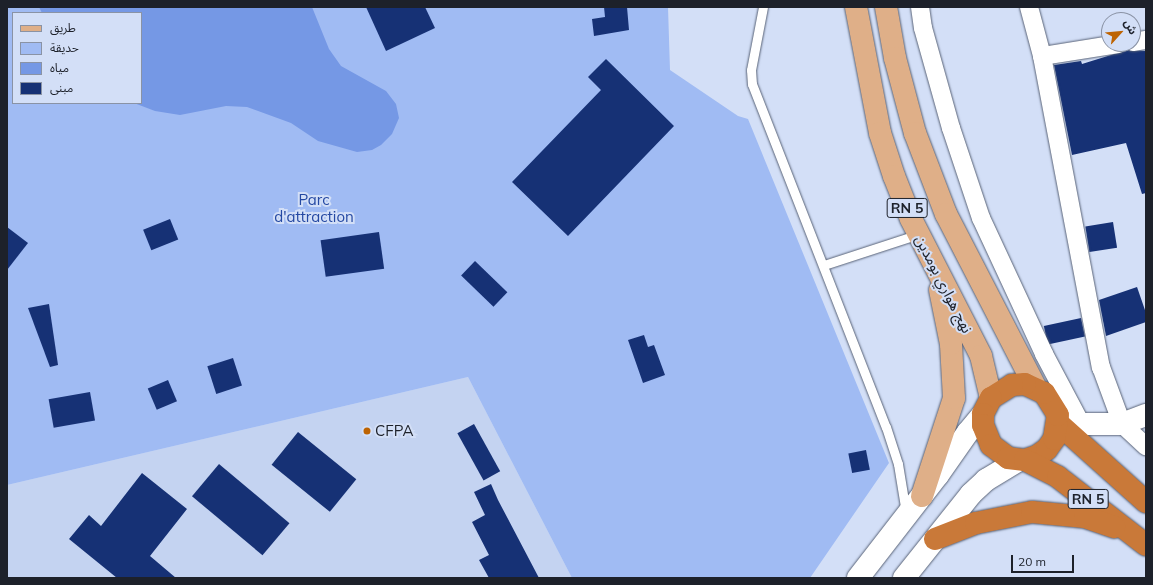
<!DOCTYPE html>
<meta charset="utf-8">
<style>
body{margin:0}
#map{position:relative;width:1153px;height:585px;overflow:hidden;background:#d3dff7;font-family:Mulish,"Noto Sans Arabic",sans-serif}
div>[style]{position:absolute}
.built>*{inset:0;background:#c4d3f1}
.green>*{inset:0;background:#a0bbf3}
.water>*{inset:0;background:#7598e5}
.building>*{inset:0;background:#163175;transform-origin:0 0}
.roads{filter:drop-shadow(0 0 1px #596377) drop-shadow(0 0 1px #596377)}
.lane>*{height:9px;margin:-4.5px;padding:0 4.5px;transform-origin:4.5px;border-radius:4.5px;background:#fff}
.street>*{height:18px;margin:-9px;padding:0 9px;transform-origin:9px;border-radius:9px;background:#fff}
.secondary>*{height:22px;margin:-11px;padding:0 11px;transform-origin:11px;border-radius:11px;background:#fff}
.primary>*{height:22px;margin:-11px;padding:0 11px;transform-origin:11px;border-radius:11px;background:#dfaf88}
.highway>*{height:22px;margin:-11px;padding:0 11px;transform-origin:11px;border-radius:11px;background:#c97939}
.dots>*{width:11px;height:11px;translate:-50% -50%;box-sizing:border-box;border:2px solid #d3dff7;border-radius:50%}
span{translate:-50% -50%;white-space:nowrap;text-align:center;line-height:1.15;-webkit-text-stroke:4px #d3dff7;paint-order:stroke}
.shield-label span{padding:1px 3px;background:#d3dff7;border:1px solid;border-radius:3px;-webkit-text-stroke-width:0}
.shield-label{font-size:14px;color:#1d212a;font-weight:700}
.park-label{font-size:15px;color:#2549a3}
.street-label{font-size:15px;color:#1d212a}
.poi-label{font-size:15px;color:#1d212a}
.left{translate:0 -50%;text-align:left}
.frame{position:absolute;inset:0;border:8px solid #1d212a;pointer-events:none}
.legend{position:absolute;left:12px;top:12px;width:130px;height:92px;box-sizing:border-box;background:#d3dff7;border:1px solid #8a93a5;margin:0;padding:5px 7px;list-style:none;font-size:12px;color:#1d212a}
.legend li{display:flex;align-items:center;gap:8px;height:20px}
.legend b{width:20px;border:1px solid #8a93a5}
.north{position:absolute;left:1101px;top:12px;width:40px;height:40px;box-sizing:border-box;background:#d3dff7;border:1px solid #8a93a5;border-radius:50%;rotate:63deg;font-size:11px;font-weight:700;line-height:16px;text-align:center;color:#1d212a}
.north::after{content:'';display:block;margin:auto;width:14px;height:18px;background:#bd6302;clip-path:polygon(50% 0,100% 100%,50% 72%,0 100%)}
.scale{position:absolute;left:1011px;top:555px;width:63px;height:18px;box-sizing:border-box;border:2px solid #1d212a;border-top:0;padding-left:5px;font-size:12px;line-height:14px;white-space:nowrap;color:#1d212a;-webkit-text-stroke:3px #d3dff7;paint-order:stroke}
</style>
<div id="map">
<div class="built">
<div style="clip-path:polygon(468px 377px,572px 578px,7px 578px,7px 485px)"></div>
</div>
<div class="green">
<div style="clip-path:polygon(evenodd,7px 7px,668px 7px,670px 70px,738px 116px,748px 119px,889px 463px,810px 578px,572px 578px,468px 377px,7px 485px,7px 7px,13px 13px,141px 13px,141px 103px,13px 103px,13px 13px)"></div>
</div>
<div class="water">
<div style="clip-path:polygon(39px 7px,312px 7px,329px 49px,341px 66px,386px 91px,396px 104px,399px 118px,392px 134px,381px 145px,372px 150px,357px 152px,318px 141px,291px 123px,247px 107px,226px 106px,180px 115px,155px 111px,134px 103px,141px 103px,141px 13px,42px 13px)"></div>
</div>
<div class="building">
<div style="clip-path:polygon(366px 7px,425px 7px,435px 28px,386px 51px)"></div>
<div style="clip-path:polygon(604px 7px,627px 7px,629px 30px,594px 36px,592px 19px,605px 17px)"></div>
<div style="clip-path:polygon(1127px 50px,1146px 51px,1146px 193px,1142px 194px,1126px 143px,1072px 155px,1054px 65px,1081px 61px,1082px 64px)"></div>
<div style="clip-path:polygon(606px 59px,674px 126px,568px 236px,512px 182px,601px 90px,588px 77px)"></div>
<div style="left:170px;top:219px;width:22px;height:29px;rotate:68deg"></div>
<div style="left:1113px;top:222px;width:26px;height:28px;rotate:81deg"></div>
<div style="clip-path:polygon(7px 227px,28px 243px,7px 270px)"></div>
<div style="left:379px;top:232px;width:37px;height:59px;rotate:82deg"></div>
<div style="left:475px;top:261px;width:45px;height:20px;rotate:44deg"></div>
<div style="clip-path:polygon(1137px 287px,1146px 313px,1146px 322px,1106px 336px,1099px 300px)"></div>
<div style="clip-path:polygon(49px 304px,58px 365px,50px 367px,28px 308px)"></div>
<div style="left:1081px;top:318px;width:19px;height:38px;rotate:78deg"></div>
<div style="clip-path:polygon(644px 335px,648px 347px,654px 345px,665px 375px,643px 383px,628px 340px)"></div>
<div style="left:233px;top:358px;width:29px;height:27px;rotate:72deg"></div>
<div style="left:168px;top:380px;width:23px;height:22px;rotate:67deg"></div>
<div style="left:90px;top:392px;width:29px;height:42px;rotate:80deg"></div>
<div style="left:474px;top:424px;width:54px;height:19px;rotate:61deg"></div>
<div style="left:298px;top:432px;width:75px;height:42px;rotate:39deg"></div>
<div style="left:866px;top:450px;width:20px;height:18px;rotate:79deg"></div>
<div style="left:219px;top:464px;width:92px;height:42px;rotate:40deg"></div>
<div style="clip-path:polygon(142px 473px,187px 509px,150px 556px,176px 578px,117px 578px,69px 539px,89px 515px,101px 526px)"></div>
<div style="clip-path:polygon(491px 484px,498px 500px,539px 578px,489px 578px,479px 560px,489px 555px,472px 522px,485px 515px,474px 492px)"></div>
</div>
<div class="roads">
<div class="lane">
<div style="left:763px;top:7px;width:64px;rotate:100.8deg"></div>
<div style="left:751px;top:70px;width:14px;rotate:86deg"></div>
<div style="left:752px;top:84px;width:368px;rotate:68.7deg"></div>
<div style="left:886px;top:427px;width:39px;rotate:72deg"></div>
<div style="left:898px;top:464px;width:50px;rotate:80.7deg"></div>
<div style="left:824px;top:265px;width:100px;rotate:-18.1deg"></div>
</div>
<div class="street">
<div style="left:920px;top:7px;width:21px;rotate:82deg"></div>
<div style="left:923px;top:28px;width:104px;rotate:74.4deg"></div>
<div style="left:951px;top:128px;width:95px;rotate:71.6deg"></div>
<div style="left:981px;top:218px;width:150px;rotate:65.1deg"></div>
<div style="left:1044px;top:354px;width:79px;rotate:62.1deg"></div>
<div style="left:1029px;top:7px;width:51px;rotate:75.1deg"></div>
<div style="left:1133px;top:42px;width:13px;rotate:-9deg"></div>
<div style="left:1118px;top:44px;width:77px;rotate:171deg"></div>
<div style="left:1042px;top:56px;width:317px;rotate:79.3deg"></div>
<div style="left:1101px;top:367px;width:61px;rotate:69.8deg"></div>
<div style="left:1122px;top:424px;width:33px;rotate:43deg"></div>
</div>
<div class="secondary">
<div style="left:1059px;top:424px;width:63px"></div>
<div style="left:1122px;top:424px;width:26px;rotate:-21deg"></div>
<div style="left:858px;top:578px;width:130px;rotate:-52.2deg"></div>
<div style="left:938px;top:475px;width:52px;rotate:-55.1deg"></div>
<div style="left:968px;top:432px;width:23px;rotate:-50deg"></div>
<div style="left:904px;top:578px;width:107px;rotate:-51.4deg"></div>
<div style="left:971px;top:494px;width:21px;rotate:-43deg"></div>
<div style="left:986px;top:480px;width:39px;rotate:-31deg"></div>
</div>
<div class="primary">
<div style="left:856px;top:7px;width:128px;rotate:79.2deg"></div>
<div style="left:880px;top:133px;width:45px;rotate:72deg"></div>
<div style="left:894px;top:176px;width:46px;rotate:68.4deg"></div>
<div style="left:911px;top:219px;width:154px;rotate:62.9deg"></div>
<div style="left:981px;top:356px;width:43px;rotate:76.6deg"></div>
<div style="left:886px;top:7px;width:52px;rotate:80deg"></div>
<div style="left:895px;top:58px;width:78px;rotate:75.1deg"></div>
<div style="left:915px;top:133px;width:87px;rotate:69.1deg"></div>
<div style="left:946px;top:214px;width:196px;rotate:62.7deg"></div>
<div style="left:922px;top:496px;width:103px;rotate:-71.9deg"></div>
<div style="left:954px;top:398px;width:54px;rotate:-93.2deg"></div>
<div style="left:951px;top:344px;width:55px;rotate:-101.5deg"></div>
</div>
<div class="highway">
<div style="left:1059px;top:424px;width:117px;rotate:41.9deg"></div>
<div style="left:1025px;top:460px;width:13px;rotate:-18deg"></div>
<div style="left:1037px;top:456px;width:12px;rotate:-35deg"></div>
<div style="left:1047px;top:449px;width:12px;rotate:-55deg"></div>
<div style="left:1054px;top:439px;width:24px;rotate:-81deg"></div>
<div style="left:1058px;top:415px;width:26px;rotate:-122deg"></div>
<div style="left:1044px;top:393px;width:21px;rotate:-155deg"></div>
<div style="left:1025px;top:384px;width:13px;rotate:176deg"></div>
<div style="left:1012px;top:385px;width:25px;rotate:148deg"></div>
<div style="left:991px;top:398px;width:18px;rotate:117deg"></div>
<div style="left:983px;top:414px;width:11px;rotate:90deg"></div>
<div style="left:983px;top:425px;width:22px;rotate:68deg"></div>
<div style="left:991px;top:445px;width:21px;rotate:37deg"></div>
<div style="left:1008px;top:458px;width:17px;rotate:7deg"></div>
<div style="left:1025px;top:460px;width:37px;rotate:27deg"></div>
<div style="left:1058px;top:477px;width:111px;rotate:37.7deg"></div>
<div style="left:935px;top:539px;width:44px;rotate:-21.3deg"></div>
<div style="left:976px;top:523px;width:57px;rotate:-11.1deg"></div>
<div style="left:1032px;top:512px;width:53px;rotate:5.4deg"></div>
<div style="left:1085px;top:517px;width:31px;rotate:19deg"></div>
</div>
</div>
<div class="dots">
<div style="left:367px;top:431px;background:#bd6302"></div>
</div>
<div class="shield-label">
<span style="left:907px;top:208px">RN 5</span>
<span style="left:1088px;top:499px">RN 5</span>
</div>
<div class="park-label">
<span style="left:314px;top:208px">Parc<br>d'attraction</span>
</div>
<div class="street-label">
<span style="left:944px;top:284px;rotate:63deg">نهج هواري بومدين</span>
</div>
<div class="poi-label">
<span class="left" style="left:375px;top:431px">CFPA</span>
</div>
<div class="frame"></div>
<ul class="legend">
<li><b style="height:5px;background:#dfaf88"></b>طريق</li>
<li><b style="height:11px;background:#a0bbf3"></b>حديقة</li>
<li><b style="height:11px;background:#7598e5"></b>مياه</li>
<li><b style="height:11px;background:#163175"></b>مبنى</li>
</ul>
<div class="north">ش</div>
<div class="scale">20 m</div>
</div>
